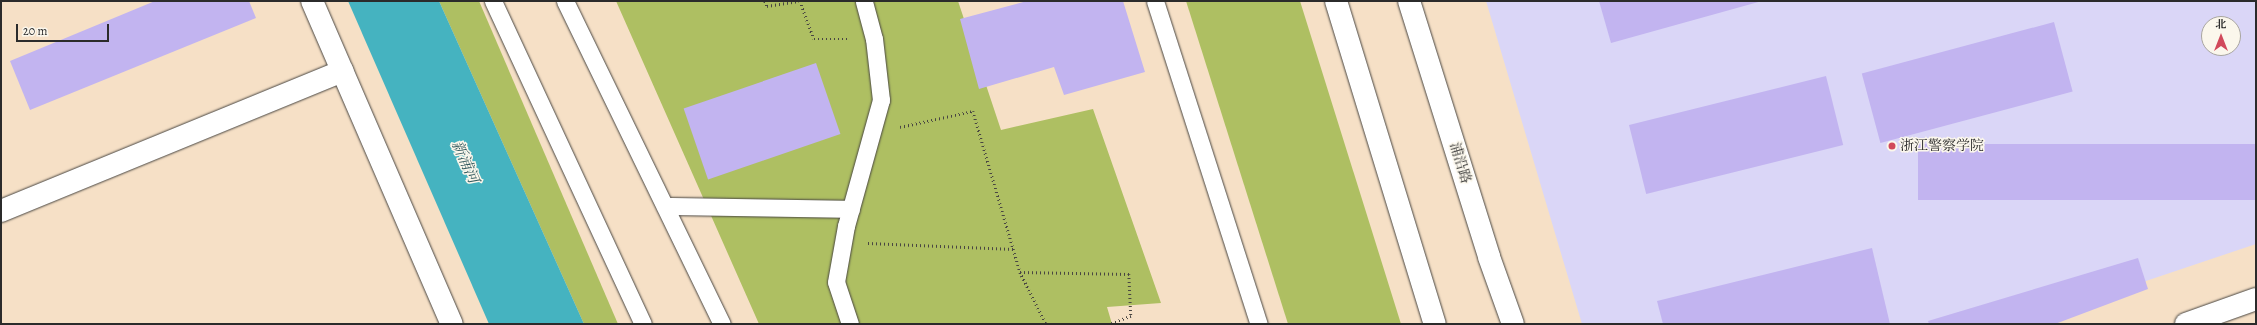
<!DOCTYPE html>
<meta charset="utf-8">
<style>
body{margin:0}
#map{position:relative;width:2257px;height:325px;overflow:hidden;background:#f6e0c6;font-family:Alegreya,"Noto Serif SC",serif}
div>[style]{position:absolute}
.built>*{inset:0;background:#dad6f7}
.green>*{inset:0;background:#aebf62}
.water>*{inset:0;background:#45b3c0}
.building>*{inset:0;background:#c2b4f0;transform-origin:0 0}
.path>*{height:2.5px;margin-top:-1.25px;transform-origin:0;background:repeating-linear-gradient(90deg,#494642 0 1px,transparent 0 4px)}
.roads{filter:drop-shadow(0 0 1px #494642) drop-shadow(0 0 1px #494642)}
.lane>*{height:17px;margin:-8.5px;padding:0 8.5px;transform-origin:8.5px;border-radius:8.5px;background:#fff}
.street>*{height:22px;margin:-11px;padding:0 11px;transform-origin:11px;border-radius:11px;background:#fff}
.primary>*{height:22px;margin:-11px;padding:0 11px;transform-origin:11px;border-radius:11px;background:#fff}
.dots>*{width:11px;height:11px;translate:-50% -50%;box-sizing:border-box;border:2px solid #fbf7ec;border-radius:50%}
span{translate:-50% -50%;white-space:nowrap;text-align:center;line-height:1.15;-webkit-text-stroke:3px #fbf7ec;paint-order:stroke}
.poi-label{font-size:14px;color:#2b2b2b}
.left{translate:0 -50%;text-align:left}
.street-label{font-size:14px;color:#2b2b2b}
.water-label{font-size:15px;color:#345b5f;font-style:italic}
.frame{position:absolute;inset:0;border:2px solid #2b2b2b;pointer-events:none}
.north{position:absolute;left:2201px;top:16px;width:40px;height:40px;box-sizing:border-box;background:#fbf7ec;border:1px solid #a8a59f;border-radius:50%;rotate:0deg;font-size:11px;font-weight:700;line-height:16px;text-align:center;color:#2b2b2b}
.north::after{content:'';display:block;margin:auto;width:14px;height:18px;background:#d1495b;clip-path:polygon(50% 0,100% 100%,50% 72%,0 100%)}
.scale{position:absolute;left:16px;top:24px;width:93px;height:18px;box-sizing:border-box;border:2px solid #2b2b2b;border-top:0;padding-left:5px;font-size:12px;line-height:14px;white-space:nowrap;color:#2b2b2b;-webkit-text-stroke:3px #fbf7ec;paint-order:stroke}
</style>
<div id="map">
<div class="built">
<div style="clip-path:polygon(evenodd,1486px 1px,2256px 1px,2256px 244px,2018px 324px,1582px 324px,1486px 1px,2209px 24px,2233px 24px,2233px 48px,2209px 48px,2209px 24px)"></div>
</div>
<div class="green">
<div style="clip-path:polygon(439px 1px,479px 1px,618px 324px,584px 324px)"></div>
<div style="clip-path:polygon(616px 1px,958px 1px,1001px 130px,1093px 109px,1161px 303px,1107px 307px,1112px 324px,759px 324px)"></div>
<div style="clip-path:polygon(1186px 1px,1300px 1px,1401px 324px,1288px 324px)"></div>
</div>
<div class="water">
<div style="clip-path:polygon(348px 1px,439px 1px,584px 324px,489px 324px)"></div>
</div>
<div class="building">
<div style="clip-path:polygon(155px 1px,249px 1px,256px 18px,30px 110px,10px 61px)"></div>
<div style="clip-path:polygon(1027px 1px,1123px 1px,1145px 72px,1064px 95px,1054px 67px,979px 89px,960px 19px)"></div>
<div style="clip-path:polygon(1599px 1px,1762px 1px,1611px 43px)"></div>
<div style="left:2054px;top:22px;width:72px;height:199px;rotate:75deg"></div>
<div style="left:816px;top:63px;width:75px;height:140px;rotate:71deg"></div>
<div style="left:1826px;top:76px;width:71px;height:203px;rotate:76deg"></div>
<div style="left:2256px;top:144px;width:56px;height:338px;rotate:90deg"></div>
<div style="clip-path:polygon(1872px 248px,1890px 324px,1663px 324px,1657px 301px)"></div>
<div style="clip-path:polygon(2138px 258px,2148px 289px,2055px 324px,1929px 324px,1928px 321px)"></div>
</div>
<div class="path">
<div style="left:765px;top:1px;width:5px;rotate:68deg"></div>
<div style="left:767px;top:6px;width:32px;rotate:-9deg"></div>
<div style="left:800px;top:1px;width:40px;rotate:69.8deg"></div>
<div style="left:814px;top:39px;width:35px"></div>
<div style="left:900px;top:127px;width:75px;rotate:-12.4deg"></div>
<div style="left:973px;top:111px;width:168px;rotate:73.7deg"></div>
<div style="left:1020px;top:272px;width:58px;rotate:63.4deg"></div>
<div style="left:868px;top:243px;width:146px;rotate:2.4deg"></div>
<div style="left:1020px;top:272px;width:109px;rotate:1.1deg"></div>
<div style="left:1129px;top:274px;width:42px;rotate:87.3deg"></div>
<div style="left:1131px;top:316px;width:22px;rotate:158deg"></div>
</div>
<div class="roads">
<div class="lane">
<div style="left:493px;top:1px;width:356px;rotate:65.1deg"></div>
<div style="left:565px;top:1px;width:359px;rotate:64.1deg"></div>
<div style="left:1155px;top:1px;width:339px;rotate:72.2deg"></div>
<div style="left:665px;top:206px;width:186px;rotate:0.9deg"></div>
<div style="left:850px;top:324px;width:44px;rotate:-108.4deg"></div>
<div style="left:836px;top:282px;width:57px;rotate:-79.9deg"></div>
<div style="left:846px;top:226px;width:131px;rotate:-74.5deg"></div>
<div style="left:881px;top:100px;width:61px;rotate:-96.5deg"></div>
<div style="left:874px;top:39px;width:39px;rotate:-105deg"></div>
</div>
<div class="street">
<div style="left:312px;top:1px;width:352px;rotate:66.6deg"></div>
<div style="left:1px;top:211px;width:369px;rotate:-22.3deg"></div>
<div style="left:2186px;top:324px;width:74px;rotate:-19.7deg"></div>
</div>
<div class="primary">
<div style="left:1336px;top:1px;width:338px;rotate:73deg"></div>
<div style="left:1409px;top:1px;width:268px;rotate:72.6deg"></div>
<div style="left:1489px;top:257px;width:71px;rotate:70.3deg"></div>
</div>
</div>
<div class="dots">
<div style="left:1892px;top:146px;background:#d1495b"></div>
</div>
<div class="poi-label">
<span class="left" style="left:1900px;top:146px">浙江警察学院</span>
</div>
<div class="street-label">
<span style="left:1460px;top:163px;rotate:73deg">浦沿路</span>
</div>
<div class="water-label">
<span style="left:465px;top:162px;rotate:66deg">新浦河</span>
</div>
<div class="frame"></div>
<div class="north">北</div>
<div class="scale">20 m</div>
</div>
